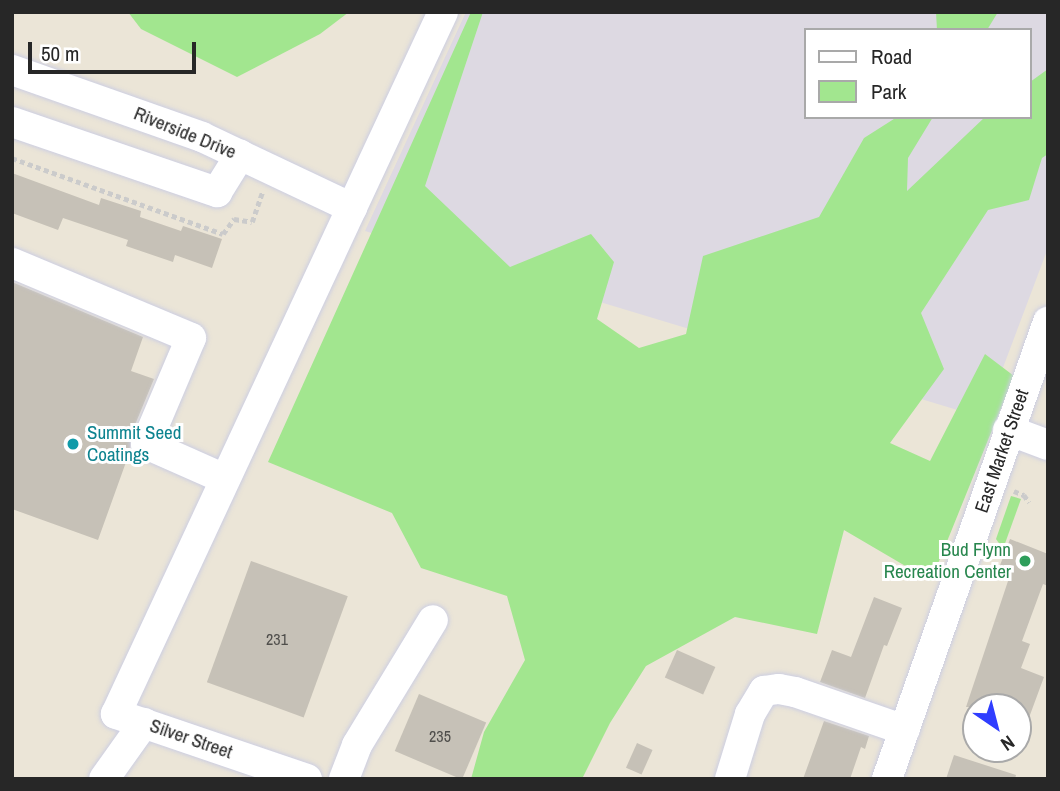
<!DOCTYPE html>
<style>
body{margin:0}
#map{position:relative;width:1060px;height:791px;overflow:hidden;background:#ebe5d7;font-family:"Archivo Narrow",sans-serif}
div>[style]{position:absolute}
.industrial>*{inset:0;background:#ddd9e2}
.green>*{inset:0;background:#a2e68f}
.building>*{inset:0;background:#c6c1b7;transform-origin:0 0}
.path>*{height:4.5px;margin-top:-2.25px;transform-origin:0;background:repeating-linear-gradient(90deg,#cbcbcb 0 5px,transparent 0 8.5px)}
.roads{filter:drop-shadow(0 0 2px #cccee2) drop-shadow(0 0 2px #cccee2)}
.minor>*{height:30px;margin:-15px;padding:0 15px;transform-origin:15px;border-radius:15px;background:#fff}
.dots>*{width:19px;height:19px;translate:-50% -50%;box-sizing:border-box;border:4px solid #fff;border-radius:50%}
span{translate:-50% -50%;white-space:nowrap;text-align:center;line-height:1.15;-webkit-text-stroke:6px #fff;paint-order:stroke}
.number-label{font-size:16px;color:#4f4e4b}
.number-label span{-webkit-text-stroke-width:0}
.street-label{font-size:19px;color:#272727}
.culture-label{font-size:19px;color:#0d838f}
.left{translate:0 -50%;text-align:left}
.leisure-label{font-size:19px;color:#27864d}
.right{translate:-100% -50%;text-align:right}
.frame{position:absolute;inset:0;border:14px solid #272727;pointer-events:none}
.legend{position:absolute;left:804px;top:28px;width:228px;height:91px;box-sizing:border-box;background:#fff;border:2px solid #a9a9a9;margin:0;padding:9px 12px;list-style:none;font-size:21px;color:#272727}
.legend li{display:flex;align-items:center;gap:14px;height:35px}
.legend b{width:35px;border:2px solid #a9a9a9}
.north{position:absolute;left:962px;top:693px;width:70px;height:70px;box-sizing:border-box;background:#fff;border:2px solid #a9a9a9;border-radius:50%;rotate:145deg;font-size:19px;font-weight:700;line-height:28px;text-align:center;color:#272727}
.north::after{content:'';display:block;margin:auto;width:24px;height:32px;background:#303eff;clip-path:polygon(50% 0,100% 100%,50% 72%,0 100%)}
.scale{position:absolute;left:28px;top:42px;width:168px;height:32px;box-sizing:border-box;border:4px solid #272727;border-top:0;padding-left:9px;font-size:21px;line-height:24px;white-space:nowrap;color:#272727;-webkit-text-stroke:5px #fff;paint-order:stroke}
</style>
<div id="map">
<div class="industrial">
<div style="clip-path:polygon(evenodd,466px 12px,1048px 12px,1048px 248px,984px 418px,365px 231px,466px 12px,806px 30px,1030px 30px,1030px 117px,806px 117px,806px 30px)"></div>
</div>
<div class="green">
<div style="clip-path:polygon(128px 12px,349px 12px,320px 34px,237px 77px,141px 29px)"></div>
<div style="clip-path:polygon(471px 12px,483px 12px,425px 186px,510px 267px,591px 234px,614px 262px,597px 319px,639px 348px,686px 334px,703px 256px,819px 217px,864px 138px,897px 117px,933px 117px,908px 158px,907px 191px,985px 117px,1030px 117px,1030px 82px,1048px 69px,1048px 154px,1042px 158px,1029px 200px,988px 210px,921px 313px,944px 369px,890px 443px,930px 461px,985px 354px,1014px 376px,931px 581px,844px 530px,817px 634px,735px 617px,646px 666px,610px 723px,582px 779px,471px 779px,484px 732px,525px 660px,507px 596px,421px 568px,392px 513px,268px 462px)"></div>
<div style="clip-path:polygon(936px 12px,998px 12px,987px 30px,937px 30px)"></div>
<div style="clip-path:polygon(1011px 496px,1021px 499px,1003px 549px,996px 539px)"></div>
</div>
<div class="building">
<div style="clip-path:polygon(12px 173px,99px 205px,101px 198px,141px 211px,140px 217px,181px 231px,183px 226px,222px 239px,212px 268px,175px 255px,173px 262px,126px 246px,128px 240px,63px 218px,58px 230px,12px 213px)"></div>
<div style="clip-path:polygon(12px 282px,143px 337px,131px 371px,154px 379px,130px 437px,130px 451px,98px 540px,12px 509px)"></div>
<div style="clip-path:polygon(1010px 539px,1048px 554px,1048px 586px,1043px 584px,1022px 641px,1030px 644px,1021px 668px,1044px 677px,1020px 742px,1018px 707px,966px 707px,1011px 572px,999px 568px)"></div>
<div style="left:251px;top:561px;width:103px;height:129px;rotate:20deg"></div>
<div style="clip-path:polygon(874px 597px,902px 608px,887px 646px,884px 645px,865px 698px,820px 682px,832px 650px,851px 657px)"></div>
<div style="left:677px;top:650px;width:42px;height:30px;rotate:24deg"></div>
<div style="left:419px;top:694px;width:73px;height:62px;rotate:23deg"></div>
<div style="clip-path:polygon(824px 721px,869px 736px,865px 749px,861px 747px,850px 779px,803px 779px)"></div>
<div style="left:637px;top:743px;width:17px;height:27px;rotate:24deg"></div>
<div style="clip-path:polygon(954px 755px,1016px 775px,1015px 779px,946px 779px)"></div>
</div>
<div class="path">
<div style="left:12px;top:158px;width:224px;rotate:19.8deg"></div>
<div style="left:223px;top:234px;width:19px;rotate:-54deg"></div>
<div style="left:234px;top:219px;width:18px;rotate:9deg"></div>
<div style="left:252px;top:222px;width:31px;rotate:-71deg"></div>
<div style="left:1014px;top:491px;width:11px;rotate:22deg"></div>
<div style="left:1024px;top:495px;width:9px;rotate:54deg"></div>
<div style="left:994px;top:550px;width:12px;rotate:20deg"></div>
</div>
<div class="roads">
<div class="minor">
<div style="left:12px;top:70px;width:201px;rotate:19.4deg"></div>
<div style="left:202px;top:137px;width:166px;rotate:25.3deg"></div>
<div style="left:12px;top:122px;width:217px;rotate:18.9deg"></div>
<div style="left:217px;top:192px;width:44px;rotate:-58.1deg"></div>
<div style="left:12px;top:263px;width:194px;rotate:22.7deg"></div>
<div style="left:191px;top:338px;width:115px;rotate:113deg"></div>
<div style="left:146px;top:444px;width:86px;rotate:23.9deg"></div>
<div style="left:1008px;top:430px;width:43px;rotate:20.6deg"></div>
<div style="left:104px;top:779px;width:69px;rotate:-54.5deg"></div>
<div style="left:307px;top:779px;width:202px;rotate:-161.2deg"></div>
<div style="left:116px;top:714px;width:774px;rotate:-65.02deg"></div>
<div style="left:344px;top:779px;width:36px;rotate:-69deg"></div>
<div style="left:357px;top:745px;width:146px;rotate:-58.7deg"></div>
<div style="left:730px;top:779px;width:68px;rotate:-72.9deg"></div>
<div style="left:750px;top:714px;width:27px;rotate:-59deg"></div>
<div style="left:764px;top:691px;width:15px;rotate:-8deg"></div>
<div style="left:779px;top:689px;width:16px;rotate:11deg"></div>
<div style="left:795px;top:692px;width:116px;rotate:19.1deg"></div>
<div style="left:887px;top:779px;width:485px;rotate:-70.6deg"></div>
</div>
</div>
<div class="dots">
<div style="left:73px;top:444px;background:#0f9aa8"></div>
<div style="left:1025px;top:561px;background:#2e9e5b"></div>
</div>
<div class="number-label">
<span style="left:277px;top:639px">231</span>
<span style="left:440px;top:736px">235</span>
</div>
<div class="street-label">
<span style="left:185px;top:133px;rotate:22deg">Riverside Drive</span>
<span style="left:1002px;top:451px;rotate:-71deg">East Market Street</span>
<span style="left:191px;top:739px;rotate:19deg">Silver Street</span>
</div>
<div class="culture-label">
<span class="left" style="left:87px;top:444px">Summit Seed<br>Coatings</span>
</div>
<div class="leisure-label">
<span class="right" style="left:1011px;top:561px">Bud Flynn<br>Recreation Center</span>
</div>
<div class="frame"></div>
<ul class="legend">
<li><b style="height:9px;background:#fff"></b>Road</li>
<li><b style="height:19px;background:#a2e68f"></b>Park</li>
</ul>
<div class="north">N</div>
<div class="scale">50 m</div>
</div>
